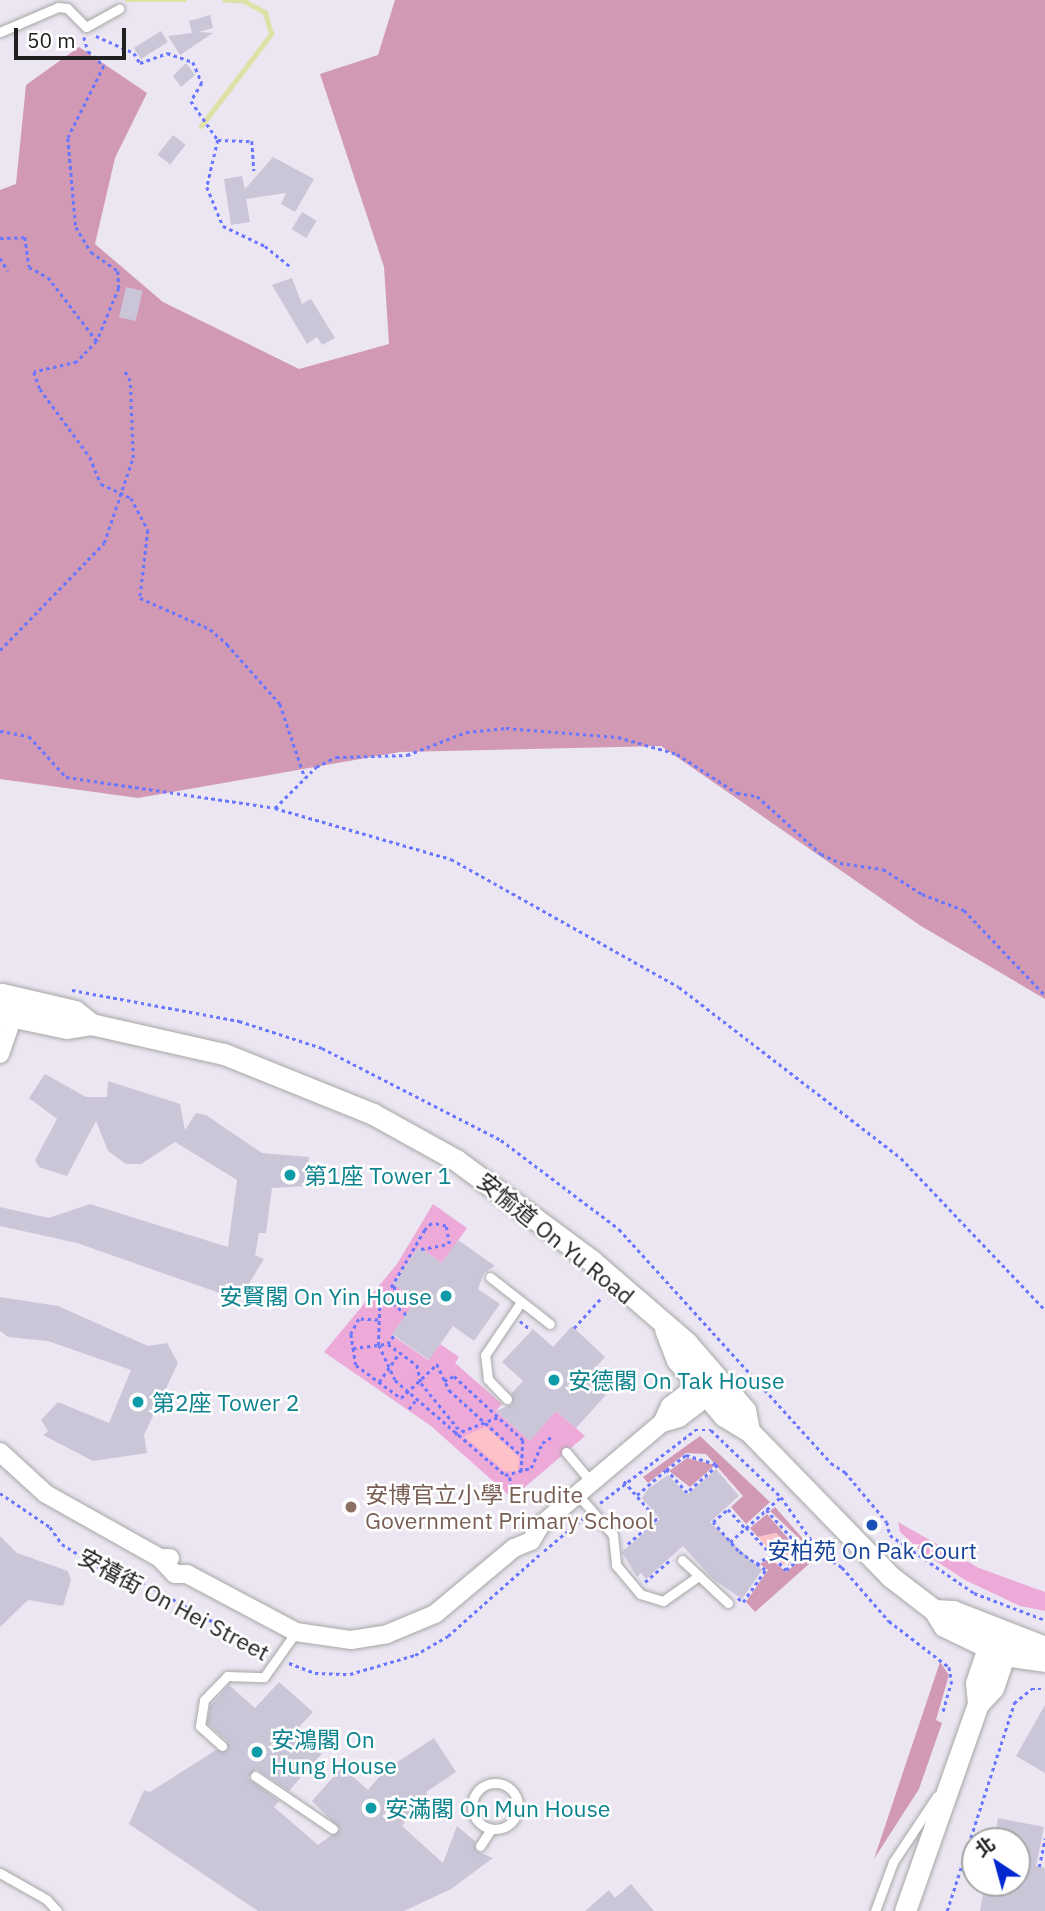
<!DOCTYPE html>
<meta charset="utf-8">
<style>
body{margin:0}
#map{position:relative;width:1045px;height:1911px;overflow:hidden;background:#ebe6f1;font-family:"IBM Plex Sans","Noto Sans TC",sans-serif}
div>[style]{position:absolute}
.grass>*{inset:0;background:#edaad8}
.forest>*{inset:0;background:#d299b5}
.park>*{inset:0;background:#fcc2c8}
.stream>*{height:4.5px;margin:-2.25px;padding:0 2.25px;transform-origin:2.25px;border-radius:2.25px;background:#dee0a5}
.building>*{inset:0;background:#cac6d8;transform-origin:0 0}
.path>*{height:2.5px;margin-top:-1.25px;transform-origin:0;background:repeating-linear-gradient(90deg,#6976ff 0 3.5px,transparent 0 7px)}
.roads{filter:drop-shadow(0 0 2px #a7a7a7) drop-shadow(0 0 2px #a7a7a7)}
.service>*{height:9px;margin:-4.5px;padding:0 4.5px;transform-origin:4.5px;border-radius:4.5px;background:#fff}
.service>.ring{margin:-4.5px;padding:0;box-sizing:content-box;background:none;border:9px solid #fff;border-radius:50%}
.minor>*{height:18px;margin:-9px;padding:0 9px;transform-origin:9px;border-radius:9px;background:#fff}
.tertiary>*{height:21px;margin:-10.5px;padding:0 10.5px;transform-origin:10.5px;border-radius:10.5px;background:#fff}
.dots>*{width:19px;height:19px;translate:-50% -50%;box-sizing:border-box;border:4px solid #fff;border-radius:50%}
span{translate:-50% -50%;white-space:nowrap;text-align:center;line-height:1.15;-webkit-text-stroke:5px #fff;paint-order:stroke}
.culture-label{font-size:23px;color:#0d838f}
.left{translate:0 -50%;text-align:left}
.right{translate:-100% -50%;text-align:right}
.street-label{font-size:23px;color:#202020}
.education-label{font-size:23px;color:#785e54}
.transit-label{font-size:23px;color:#164399}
.north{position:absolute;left:961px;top:1827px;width:70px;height:70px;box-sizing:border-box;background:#fff;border:2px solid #a6a6a6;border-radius:50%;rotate:324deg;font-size:19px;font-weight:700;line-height:28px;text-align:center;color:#202020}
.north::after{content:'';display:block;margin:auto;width:24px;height:32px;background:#0028d0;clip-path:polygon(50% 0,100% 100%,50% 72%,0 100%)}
.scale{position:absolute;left:14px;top:28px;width:112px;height:32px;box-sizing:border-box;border:4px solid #202020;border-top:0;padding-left:9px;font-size:21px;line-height:24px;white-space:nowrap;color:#202020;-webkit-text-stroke:5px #fff;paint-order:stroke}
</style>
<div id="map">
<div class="grass">
<div style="clip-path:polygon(433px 1204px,467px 1228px,442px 1263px,419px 1247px,395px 1280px,393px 1284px,416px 1300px,392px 1335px,428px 1360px,440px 1344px,459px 1357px,455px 1363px,502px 1404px,496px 1411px,529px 1440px,556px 1411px,585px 1436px,512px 1498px,431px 1426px,324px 1352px,397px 1264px)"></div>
<div style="clip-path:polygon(898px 1522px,979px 1568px,1045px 1592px,1045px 1611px,1020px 1606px,965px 1580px,922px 1552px,900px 1532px)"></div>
</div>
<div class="forest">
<div style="clip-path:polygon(395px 0,1045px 0,1045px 999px,921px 926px,661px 746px,400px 752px,138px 798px,0 779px,0 190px,16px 184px,26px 85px,79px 47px,147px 93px,115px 158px,95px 244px,163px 302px,299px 369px,389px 344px,384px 267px,320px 74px,378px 55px)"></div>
<div style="clip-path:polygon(700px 1436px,770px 1502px,746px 1524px,731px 1507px,743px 1496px,706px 1454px,686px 1453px,648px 1483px,643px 1477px)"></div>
<div style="clip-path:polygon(687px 1458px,715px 1465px,690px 1487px,669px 1471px)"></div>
<div style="clip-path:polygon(775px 1507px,818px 1556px,755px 1612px,746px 1602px,768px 1570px,760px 1564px,770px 1558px,786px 1572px,802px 1559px,802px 1541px,770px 1511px)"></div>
<div style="clip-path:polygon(767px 1514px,798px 1550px,787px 1567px,793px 1551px,776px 1533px,758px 1537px,750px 1528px)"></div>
<div style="clip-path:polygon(940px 1662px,949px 1675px,936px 1720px,942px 1723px,919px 1789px,874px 1859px)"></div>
</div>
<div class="park">
<div style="clip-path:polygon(486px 1427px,519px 1457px,518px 1472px,504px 1471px,464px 1436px)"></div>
<div style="clip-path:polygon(776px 1533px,793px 1551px,784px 1565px,758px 1537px)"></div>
</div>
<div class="stream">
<div style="left:127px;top:0;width:58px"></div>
<div style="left:201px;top:126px;width:116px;rotate:-52.7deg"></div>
<div style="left:271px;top:34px;width:22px;rotate:-106deg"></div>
<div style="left:265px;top:13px;width:25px;rotate:-151deg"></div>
<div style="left:243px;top:1px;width:18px;rotate:-177deg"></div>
</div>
<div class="building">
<div style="clip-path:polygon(210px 15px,213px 28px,198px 32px,213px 33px,180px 55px,168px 36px,192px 33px,189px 21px)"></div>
<div style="left:161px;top:31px;width:13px;height:32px;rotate:58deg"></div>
<div style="clip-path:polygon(186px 63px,195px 75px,181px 87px,173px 76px)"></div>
<div style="left:173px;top:135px;width:16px;height:25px;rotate:38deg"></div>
<div style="clip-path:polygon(273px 157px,314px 179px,295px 212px,281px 204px,286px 193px,246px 199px,250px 222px,231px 225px,224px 179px,242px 176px,245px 189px)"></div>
<div style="left:302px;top:212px;width:17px;height:20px;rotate:31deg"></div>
<div style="clip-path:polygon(292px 278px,302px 304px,311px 299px,335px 338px,322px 345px,317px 337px,307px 344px,272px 285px)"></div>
<div style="left:126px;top:287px;width:17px;height:31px;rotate:13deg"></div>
<div style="clip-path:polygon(45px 1074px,86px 1097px,107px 1097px,108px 1081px,180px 1104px,185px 1130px,196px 1113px,206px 1115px,262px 1153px,309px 1157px,307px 1186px,272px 1188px,266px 1233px,259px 1233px,255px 1255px,264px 1259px,248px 1285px,228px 1296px,77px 1243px,0 1226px,0 1207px,49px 1218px,90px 1204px,228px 1247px,237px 1180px,175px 1142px,141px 1164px,126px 1164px,108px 1151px,96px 1121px,67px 1176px,39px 1167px,35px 1160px,57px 1119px,29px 1098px)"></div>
<div style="clip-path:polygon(458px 1240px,495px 1266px,484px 1273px,478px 1289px,500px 1304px,474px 1341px,453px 1326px,429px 1360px,392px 1334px,416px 1300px,393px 1284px,419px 1247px,442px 1263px)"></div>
<div style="clip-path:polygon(0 1297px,58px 1306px,148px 1346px,167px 1343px,178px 1363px,144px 1435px,147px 1453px,93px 1461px,43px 1435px,48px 1431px,41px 1420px,58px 1402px,109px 1423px,131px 1370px,48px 1341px,8px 1337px,0 1331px)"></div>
<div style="clip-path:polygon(572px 1326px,605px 1357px,587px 1377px,606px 1395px,576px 1428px,556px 1411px,530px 1441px,496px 1411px,512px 1404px,511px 1394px,523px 1381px,502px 1362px,533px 1329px,553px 1347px)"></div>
<div style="clip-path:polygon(716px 1469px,739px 1496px,710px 1522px,762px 1570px,742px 1599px,713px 1579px,683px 1546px,646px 1579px,641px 1573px,637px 1577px,622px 1552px,660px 1519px,642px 1498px,648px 1489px,668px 1475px,687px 1495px)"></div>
<div style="clip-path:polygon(0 1536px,17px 1553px,68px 1571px,71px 1580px,63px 1606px,28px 1600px,0 1627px)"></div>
<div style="clip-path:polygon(279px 1682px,313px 1712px,299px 1727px,325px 1750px,289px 1791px,256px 1769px,248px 1778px,279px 1801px,274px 1807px,318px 1845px,340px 1829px,312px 1801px,342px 1767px,368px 1790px,385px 1770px,434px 1738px,456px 1772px,426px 1792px,428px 1796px,402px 1826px,443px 1863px,457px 1826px,475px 1841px,476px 1851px,493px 1858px,451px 1889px,404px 1911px,258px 1911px,129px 1824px,144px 1790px,150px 1792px,216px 1750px,228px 1750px,227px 1741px,207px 1723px,210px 1706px,229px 1685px,255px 1708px)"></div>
<div style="clip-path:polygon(1045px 1705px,1045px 1773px,1016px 1756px)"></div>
<div style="clip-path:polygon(998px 1818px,1044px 1827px,1036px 1866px,1045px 1868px,1045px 1911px,980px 1911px,985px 1883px,1017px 1883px,1017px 1841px,994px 1841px)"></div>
<div style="clip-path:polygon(631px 1884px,654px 1911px,585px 1911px,609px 1890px,615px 1898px)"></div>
</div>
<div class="path">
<div style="left:96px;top:36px;width:42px;rotate:24.1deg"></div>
<div style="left:134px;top:53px;width:12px;rotate:59deg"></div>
<div style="left:140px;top:63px;width:29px;rotate:-20deg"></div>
<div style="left:167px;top:53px;width:28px;rotate:19deg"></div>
<div style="left:193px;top:62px;width:23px;rotate:67deg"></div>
<div style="left:202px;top:83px;width:21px;rotate:121deg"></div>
<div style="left:191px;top:101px;width:47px;rotate:55.3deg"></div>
<div style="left:218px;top:140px;width:34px;rotate:2deg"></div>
<div style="left:252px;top:141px;width:30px;rotate:86deg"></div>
<div style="left:84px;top:37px;width:15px;rotate:74deg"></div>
<div style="left:88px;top:51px;width:22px;rotate:43deg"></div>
<div style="left:104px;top:66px;width:80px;rotate:116.6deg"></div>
<div style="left:68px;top:138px;width:89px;rotate:84.9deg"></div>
<div style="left:76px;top:227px;width:29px;rotate:59deg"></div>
<div style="left:91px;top:252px;width:33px;rotate:35deg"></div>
<div style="left:118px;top:271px;width:17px;rotate:87deg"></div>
<div style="left:119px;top:288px;width:57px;rotate:112.5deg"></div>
<div style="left:218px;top:140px;width:48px;rotate:103.2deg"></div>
<div style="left:207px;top:187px;width:42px;rotate:67.7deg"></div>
<div style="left:223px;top:226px;width:47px;rotate:25.5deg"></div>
<div style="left:265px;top:246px;width:32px;rotate:39deg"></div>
<div style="left:0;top:238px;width:25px;rotate:-2deg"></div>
<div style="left:25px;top:237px;width:30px;rotate:82deg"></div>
<div style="left:29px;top:267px;width:21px;rotate:28deg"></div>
<div style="left:48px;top:277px;width:81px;rotate:52.6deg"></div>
<div style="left:97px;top:341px;width:29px;rotate:134deg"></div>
<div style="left:77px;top:362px;width:44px;rotate:166.9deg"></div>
<div style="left:34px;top:372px;width:18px;rotate:71deg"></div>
<div style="left:40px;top:389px;width:84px;rotate:53.7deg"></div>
<div style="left:90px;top:457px;width:29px;rotate:68deg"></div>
<div style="left:101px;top:484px;width:33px;rotate:25deg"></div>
<div style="left:131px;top:498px;width:36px;rotate:62deg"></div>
<div style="left:148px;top:530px;width:68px;rotate:96.7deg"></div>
<div style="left:140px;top:598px;width:77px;rotate:23.9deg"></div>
<div style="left:210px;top:629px;width:23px;rotate:41deg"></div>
<div style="left:227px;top:644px;width:80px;rotate:48.5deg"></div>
<div style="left:280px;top:704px;width:78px;rotate:71.3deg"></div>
<div style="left:0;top:258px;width:15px;rotate:58deg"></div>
<div style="left:0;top:650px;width:149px;rotate:-45.8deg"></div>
<div style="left:104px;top:543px;width:90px;rotate:-71.2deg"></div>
<div style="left:133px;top:458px;width:77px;rotate:-92.2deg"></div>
<div style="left:130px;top:381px;width:13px;rotate:-119deg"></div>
<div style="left:0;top:731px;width:29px;rotate:10deg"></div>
<div style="left:29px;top:736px;width:55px;rotate:47.9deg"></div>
<div style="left:66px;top:777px;width:211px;rotate:8.4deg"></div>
<div style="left:275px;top:808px;width:58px;rotate:-45deg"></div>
<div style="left:316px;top:767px;width:22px;rotate:-27deg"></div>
<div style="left:336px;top:757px;width:71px;rotate:-1.6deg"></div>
<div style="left:407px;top:755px;width:63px;rotate:-21.3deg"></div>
<div style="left:466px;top:732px;width:40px;rotate:-5.7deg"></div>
<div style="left:506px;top:728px;width:112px;rotate:4.6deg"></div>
<div style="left:618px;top:737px;width:61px;rotate:16.1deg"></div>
<div style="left:677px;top:754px;width:72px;rotate:33deg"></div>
<div style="left:737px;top:793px;width:20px;rotate:9deg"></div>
<div style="left:757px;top:796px;width:86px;rotate:42.2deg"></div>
<div style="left:821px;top:854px;width:21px;rotate:25deg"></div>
<div style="left:840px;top:863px;width:43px;rotate:7.9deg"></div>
<div style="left:883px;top:869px;width:46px;rotate:32.7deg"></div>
<div style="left:922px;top:894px;width:45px;rotate:20.9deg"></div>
<div style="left:964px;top:910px;width:117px;rotate:46.4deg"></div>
<div style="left:275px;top:808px;width:183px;rotate:16.2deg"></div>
<div style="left:451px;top:859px;width:261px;rotate:29.3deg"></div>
<div style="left:679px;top:987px;width:280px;rotate:37.6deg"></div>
<div style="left:901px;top:1158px;width:209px;rotate:46.5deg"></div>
<div style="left:72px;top:990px;width:170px;rotate:10.5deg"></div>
<div style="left:239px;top:1021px;width:87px;rotate:18deg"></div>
<div style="left:322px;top:1048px;width:201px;rotate:27.2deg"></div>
<div style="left:501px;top:1140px;width:148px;rotate:37deg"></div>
<div style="left:619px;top:1229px;width:316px;rotate:47.8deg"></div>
<div style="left:831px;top:1463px;width:17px;rotate:33deg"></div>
<div style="left:845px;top:1472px;width:65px;rotate:50deg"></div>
<div style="left:887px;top:1522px;width:13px;rotate:77deg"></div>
<div style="left:890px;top:1535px;width:102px;rotate:34.6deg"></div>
<div style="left:974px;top:1593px;width:76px;rotate:20.8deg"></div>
<div style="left:421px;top:1249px;width:28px;rotate:-10deg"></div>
<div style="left:449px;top:1244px;width:18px;rotate:-99deg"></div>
<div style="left:446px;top:1226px;width:14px;rotate:-168deg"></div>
<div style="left:432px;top:1223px;width:10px;rotate:135deg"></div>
<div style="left:425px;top:1230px;width:89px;rotate:120.3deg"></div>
<div style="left:380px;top:1307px;width:38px;rotate:92deg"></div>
<div style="left:379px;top:1345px;width:38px;rotate:65deg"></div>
<div style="left:395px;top:1380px;width:145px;rotate:40.8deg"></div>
<div style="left:505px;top:1475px;width:27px;rotate:-15deg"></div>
<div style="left:531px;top:1468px;width:27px;rotate:-66deg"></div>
<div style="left:542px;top:1443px;width:13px;rotate:-32deg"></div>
<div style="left:395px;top:1286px;width:17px;rotate:97deg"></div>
<div style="left:393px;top:1303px;width:20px;rotate:41deg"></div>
<div style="left:378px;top:1320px;width:19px;rotate:-177deg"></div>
<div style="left:359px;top:1319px;width:17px;rotate:118deg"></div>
<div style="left:351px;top:1334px;width:31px;rotate:81deg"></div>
<div style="left:356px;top:1365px;width:56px;rotate:36.3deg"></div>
<div style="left:401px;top:1398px;width:50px;rotate:-43.4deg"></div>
<div style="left:437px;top:1364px;width:29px;rotate:65deg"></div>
<div style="left:449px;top:1390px;width:100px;rotate:42.2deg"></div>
<div style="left:520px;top:1321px;width:14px;rotate:39deg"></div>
<div style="left:574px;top:1328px;width:40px;rotate:-48deg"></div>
<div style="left:394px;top:1336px;width:10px;rotate:127deg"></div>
<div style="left:388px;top:1344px;width:36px;rotate:36deg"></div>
<div style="left:417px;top:1365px;width:18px;rotate:77deg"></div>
<div style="left:421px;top:1383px;width:63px;rotate:50.8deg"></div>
<div style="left:353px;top:1348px;width:35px;rotate:-7deg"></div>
<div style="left:444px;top:1381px;width:11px;rotate:-27deg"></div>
<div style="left:454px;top:1376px;width:94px;rotate:42.8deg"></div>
<div style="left:523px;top:1440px;width:34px;rotate:93deg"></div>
<div style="left:379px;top:1382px;width:35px;rotate:-55deg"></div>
<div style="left:409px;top:1409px;width:10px;rotate:-53deg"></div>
<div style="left:455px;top:1434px;width:46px;rotate:-21.6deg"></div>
<div style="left:510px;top:1477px;width:21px;rotate:85deg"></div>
<div style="left:624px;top:1481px;width:50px;rotate:49deg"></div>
<div style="left:657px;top:1519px;width:41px;rotate:138.9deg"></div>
<div style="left:0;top:1493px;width:60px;rotate:34.2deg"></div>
<div style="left:50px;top:1527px;width:21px;rotate:55deg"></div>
<div style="left:62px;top:1544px;width:67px;rotate:32.3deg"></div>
<div style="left:119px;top:1580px;width:23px;rotate:5deg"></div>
<div style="left:142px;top:1582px;width:143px;rotate:29.2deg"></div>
<div style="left:637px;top:1495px;width:38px;rotate:-41deg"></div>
<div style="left:666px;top:1470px;width:25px;rotate:-37deg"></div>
<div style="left:686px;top:1455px;width:34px;rotate:17deg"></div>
<div style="left:718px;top:1465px;width:42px;rotate:137.9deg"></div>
<div style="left:687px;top:1493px;width:31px;rotate:-132deg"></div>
<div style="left:600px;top:1503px;width:120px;rotate:-37.5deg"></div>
<div style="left:695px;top:1430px;width:16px"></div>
<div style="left:711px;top:1430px;width:97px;rotate:43.7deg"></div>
<div style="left:781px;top:1497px;width:70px;rotate:54.9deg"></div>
<div style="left:821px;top:1554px;width:25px;rotate:32deg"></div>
<div style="left:842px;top:1567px;width:72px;rotate:49deg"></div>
<div style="left:889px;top:1621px;width:76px;rotate:37.5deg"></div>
<div style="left:949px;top:1667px;width:14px;rotate:78deg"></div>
<div style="left:952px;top:1681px;width:35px;rotate:106deg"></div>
<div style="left:513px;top:1521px;width:7px;rotate:45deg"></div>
<div style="left:746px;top:1527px;width:59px;rotate:47.1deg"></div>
<div style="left:786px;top:1570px;width:18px;rotate:-41deg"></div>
<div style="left:800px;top:1558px;width:9px;rotate:-84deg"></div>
<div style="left:801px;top:1549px;width:52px;rotate:-131.9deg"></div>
<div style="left:730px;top:1542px;width:69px;rotate:-41.5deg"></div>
<div style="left:544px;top:1551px;width:50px;rotate:-40.1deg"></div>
<div style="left:756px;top:1564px;width:17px;rotate:-31deg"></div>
<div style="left:645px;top:1582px;width:35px;rotate:-41deg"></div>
<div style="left:738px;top:1598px;width:6px;rotate:39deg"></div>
<div style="left:743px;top:1602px;width:39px;rotate:-55deg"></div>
<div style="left:765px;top:1570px;width:33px;rotate:-145deg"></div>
<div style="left:738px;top:1551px;width:38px;rotate:-131deg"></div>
<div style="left:713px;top:1522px;width:20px;rotate:-41deg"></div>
<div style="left:728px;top:1509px;width:25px;rotate:48deg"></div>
<div style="left:289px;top:1663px;width:28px;rotate:21deg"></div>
<div style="left:315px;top:1673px;width:35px;rotate:2deg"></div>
<div style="left:350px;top:1674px;width:68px;rotate:-16.3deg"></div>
<div style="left:415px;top:1655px;width:38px;rotate:-30deg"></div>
<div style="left:448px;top:1636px;width:122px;rotate:-41.7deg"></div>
<div style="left:1039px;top:1867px;width:29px;rotate:-78deg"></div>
<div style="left:947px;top:1911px;width:219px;rotate:-72.1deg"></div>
<div style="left:1014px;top:1703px;width:22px;rotate:-39deg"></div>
<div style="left:1031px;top:1689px;width:14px"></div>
</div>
<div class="roads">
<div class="service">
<div style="left:0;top:32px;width:63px;rotate:-23.3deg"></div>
<div style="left:58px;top:7px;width:9px;rotate:6deg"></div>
<div style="left:67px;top:8px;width:27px;rotate:45deg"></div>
<div style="left:86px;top:27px;width:38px;rotate:-29deg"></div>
<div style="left:490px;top:1277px;width:76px;rotate:38.1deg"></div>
<div style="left:507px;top:1399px;width:28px;rotate:-134deg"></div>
<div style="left:488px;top:1379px;width:24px;rotate:-97deg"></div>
<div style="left:485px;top:1355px;width:64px;rotate:-55.8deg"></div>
<div style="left:566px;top:1452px;width:40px;rotate:50deg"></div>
<div style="left:578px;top:1495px;width:53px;rotate:48.8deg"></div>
<div style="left:613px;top:1535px;width:30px;rotate:84deg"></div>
<div style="left:616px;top:1565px;width:38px;rotate:50deg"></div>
<div style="left:640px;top:1594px;width:24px;rotate:17deg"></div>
<div style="left:663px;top:1601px;width:42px;rotate:-35.2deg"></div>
<div style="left:682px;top:1560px;width:63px;rotate:43.1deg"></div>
<div style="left:222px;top:1746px;width:30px;rotate:-138deg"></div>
<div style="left:200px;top:1726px;width:26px;rotate:-81deg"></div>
<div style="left:204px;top:1700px;width:33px;rotate:-46deg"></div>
<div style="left:227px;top:1676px;width:37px;rotate:2deg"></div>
<div style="left:264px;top:1677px;width:55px;rotate:-54.6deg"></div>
<div style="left:255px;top:1776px;width:94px;rotate:34.2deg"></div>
<div class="ring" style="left:472px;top:1783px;width:37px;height:37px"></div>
<div style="left:480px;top:1846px;width:20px;rotate:-57deg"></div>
<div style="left:0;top:1873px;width:53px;rotate:29.5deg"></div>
<div style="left:46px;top:1899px;width:16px;rotate:47deg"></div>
<div style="left:875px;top:1911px;width:52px;rotate:-69.8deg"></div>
<div style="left:893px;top:1862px;width:79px;rotate:-56.3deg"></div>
</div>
<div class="minor">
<div style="left:0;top:1054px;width:39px;rotate:-71deg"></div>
<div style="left:662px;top:1423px;width:18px;rotate:-16deg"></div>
<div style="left:679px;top:1418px;width:35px;rotate:-37deg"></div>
<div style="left:0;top:1452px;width:62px;rotate:42.4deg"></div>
<div style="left:46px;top:1494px;width:131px;rotate:29.3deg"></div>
<div style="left:160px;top:1558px;width:10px"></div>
<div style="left:160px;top:1558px;width:22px;rotate:47deg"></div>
<div style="left:175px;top:1574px;width:12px"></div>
<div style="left:187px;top:1574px;width:123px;rotate:28deg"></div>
<div style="left:296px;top:1632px;width:56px;rotate:8.3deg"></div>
<div style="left:351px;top:1640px;width:36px;rotate:-9deg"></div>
<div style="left:387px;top:1634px;width:52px;rotate:-22.6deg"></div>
<div style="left:435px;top:1614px;width:103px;rotate:-39.9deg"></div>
<div style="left:514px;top:1548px;width:18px;rotate:-22deg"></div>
<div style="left:531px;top:1541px;width:17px;rotate:-59deg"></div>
<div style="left:540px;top:1526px;width:160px;rotate:-40.2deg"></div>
<div style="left:662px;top:1423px;width:19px;rotate:-65deg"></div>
<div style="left:670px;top:1406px;width:34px;rotate:-38deg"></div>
</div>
<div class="tertiary">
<div style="left:0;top:1002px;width:8px;rotate:-76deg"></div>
<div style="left:2px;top:994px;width:75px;rotate:13.1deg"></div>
<div style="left:75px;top:1011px;width:21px;rotate:39deg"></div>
<div style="left:0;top:1014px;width:68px;rotate:11.8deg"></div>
<div style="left:67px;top:1028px;width:24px;rotate:-9deg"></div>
<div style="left:91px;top:1024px;width:136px;rotate:12.7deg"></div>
<div style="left:224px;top:1054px;width:161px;rotate:21.9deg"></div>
<div style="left:373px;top:1114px;width:95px;rotate:29deg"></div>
<div style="left:456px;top:1160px;width:169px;rotate:36.6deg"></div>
<div style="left:592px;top:1261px;width:125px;rotate:40.8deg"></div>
<div style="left:687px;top:1343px;width:89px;rotate:49.1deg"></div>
<div style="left:745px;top:1410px;width:21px;rotate:79deg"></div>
<div style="left:665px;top:1329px;width:33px;rotate:69deg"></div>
<div style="left:677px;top:1360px;width:73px;rotate:50deg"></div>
<div style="left:724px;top:1416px;width:29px;rotate:31deg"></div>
<div style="left:749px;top:1431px;width:204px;rotate:45.8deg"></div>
<div style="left:891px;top:1577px;width:54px;rotate:37.5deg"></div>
<div style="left:934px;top:1610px;width:19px;rotate:58deg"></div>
<div style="left:944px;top:1626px;width:67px;rotate:25.8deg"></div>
<div style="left:1004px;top:1655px;width:41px;rotate:8.3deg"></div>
<div style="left:934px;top:1610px;width:19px;rotate:3deg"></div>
<div style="left:953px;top:1611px;width:99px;rotate:21.4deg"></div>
<div style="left:978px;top:1704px;width:22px;rotate:-47deg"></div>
<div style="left:993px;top:1688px;width:50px;rotate:-71.2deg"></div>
<div style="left:905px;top:1911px;width:219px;rotate:-70.6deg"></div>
<div style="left:978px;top:1704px;width:21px;rotate:-95deg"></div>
<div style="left:976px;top:1683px;width:56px;rotate:-71.2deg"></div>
</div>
</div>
<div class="dots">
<div style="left:290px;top:1175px;background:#0f9aa8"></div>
<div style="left:446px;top:1296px;background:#0f9aa8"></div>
<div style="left:554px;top:1380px;background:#0f9aa8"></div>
<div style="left:138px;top:1402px;background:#0f9aa8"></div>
<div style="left:351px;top:1507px;background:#8d6e63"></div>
<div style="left:872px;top:1525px;background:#1a4fb4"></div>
<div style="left:257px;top:1752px;background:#0f9aa8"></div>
<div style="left:371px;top:1808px;background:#0f9aa8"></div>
</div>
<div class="culture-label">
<span class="left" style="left:304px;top:1175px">第1座 Tower 1</span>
<span class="right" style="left:432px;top:1296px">安賢閣 On Yin House</span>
<span class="left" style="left:568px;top:1380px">安德閣 On Tak House</span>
<span class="left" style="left:152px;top:1402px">第2座 Tower 2</span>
<span class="left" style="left:271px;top:1752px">安鴻閣 On<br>Hung House</span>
<span class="left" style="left:385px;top:1808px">安滿閣 On Mun House</span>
</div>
<div class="street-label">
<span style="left:556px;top:1238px;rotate:39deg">安愉道 On Yu Road</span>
<span style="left:174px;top:1604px;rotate:28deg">安禧街 On Hei Street</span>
</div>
<div class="education-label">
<span class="left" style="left:365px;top:1507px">安博官立小學 Erudite<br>Government Primary School</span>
</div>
<div class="transit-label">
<span style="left:872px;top:1550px">安柏苑 On Pak Court</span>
</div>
<div class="north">北</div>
<div class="scale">50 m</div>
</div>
